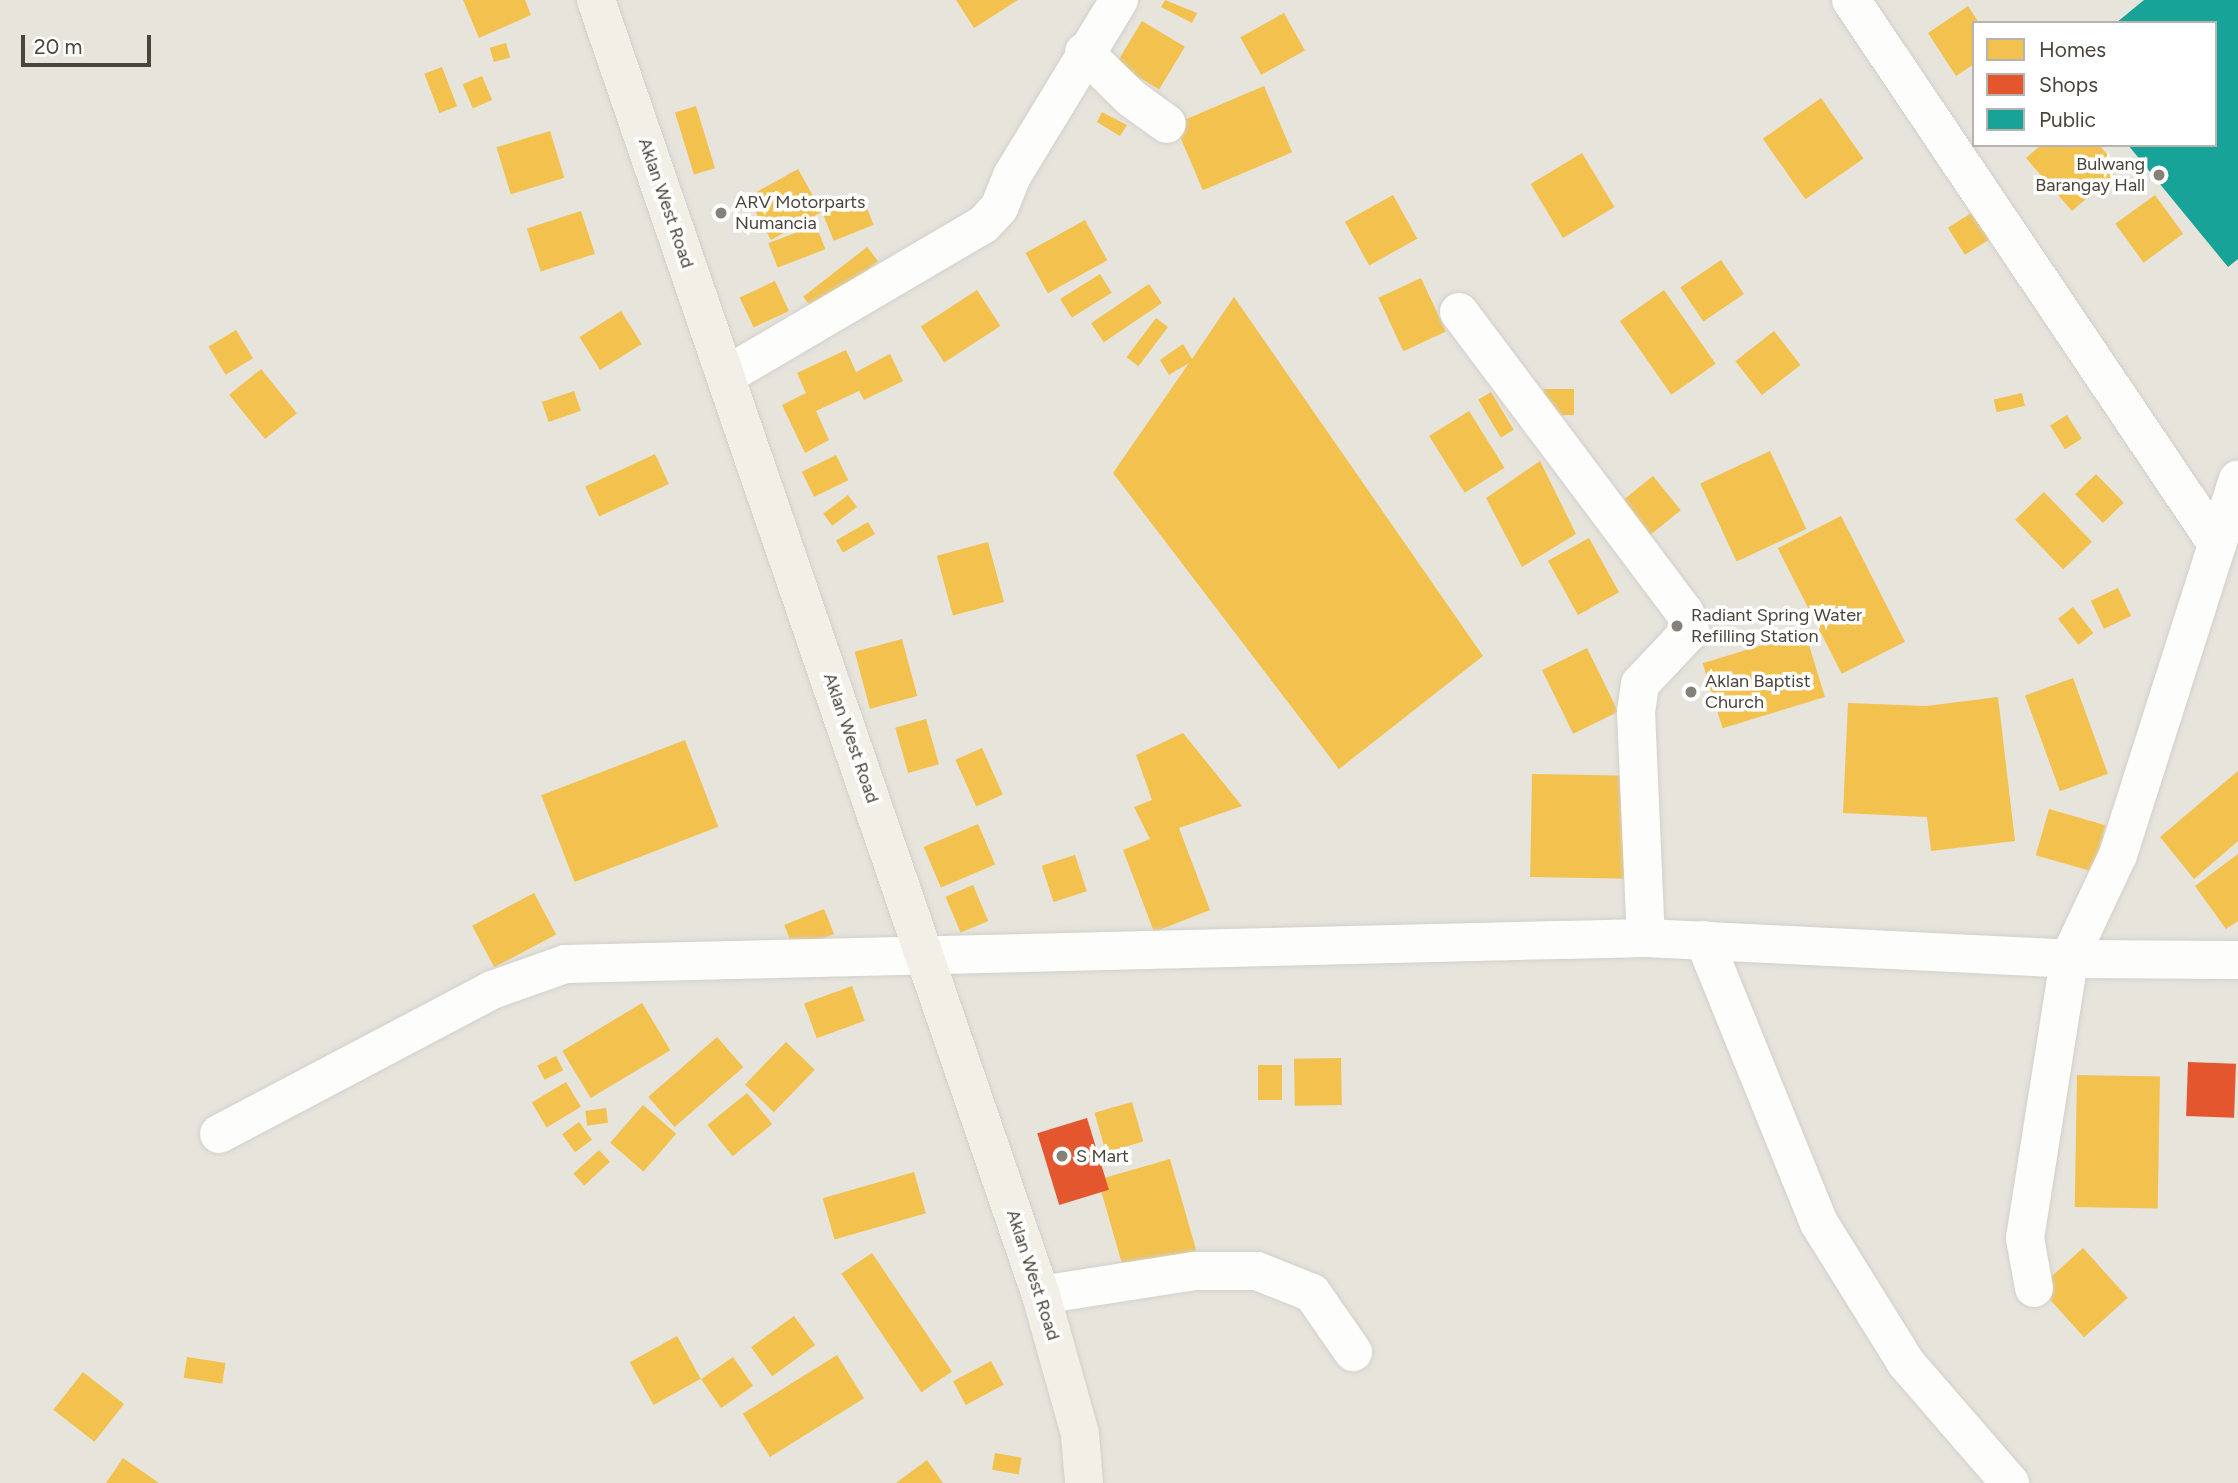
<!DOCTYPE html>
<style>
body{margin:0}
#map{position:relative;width:2238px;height:1483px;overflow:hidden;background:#f4f2ee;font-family:Figtree,sans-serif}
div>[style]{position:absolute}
.residential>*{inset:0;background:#e7e4dc}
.homes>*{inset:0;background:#f2c14e;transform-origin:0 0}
.shops>*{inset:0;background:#e4572e;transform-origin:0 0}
.public>*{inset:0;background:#17a398}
.roads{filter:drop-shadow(0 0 2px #d2d0cb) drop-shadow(0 0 2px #d2d0cb)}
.minor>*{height:38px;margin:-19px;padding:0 19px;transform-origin:19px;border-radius:19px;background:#fdfdfc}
.major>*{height:38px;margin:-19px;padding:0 19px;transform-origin:19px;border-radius:19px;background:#f2efe6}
.dots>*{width:19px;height:19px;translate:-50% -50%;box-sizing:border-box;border:4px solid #fff;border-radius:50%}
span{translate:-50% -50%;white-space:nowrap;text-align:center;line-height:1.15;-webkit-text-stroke:7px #fff;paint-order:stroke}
.poi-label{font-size:18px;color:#4b4439}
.right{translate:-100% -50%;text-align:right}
.left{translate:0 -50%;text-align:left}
.street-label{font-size:18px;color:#4b4439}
.legend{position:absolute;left:1972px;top:21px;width:245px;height:126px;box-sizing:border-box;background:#fff;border:2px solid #b7b4b0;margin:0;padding:9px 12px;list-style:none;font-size:21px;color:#4b4439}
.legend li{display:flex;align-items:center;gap:14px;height:35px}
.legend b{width:35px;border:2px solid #b7b4b0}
.scale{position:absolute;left:21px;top:35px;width:130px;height:32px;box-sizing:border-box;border:4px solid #4b4439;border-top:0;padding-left:9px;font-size:21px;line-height:24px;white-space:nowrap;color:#4b4439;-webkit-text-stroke:5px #fff;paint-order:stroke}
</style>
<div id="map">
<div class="residential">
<div style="clip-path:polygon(evenodd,0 0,2238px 0,2238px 1483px,0 1483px,0 0,1974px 23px,2215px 23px,2215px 145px,1974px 145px,1974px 23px)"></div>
</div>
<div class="homes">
<div style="clip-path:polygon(463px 0,525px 0,531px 15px,479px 38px)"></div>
<div style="clip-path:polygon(956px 0,1018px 0,974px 28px)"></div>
<div style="clip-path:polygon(1165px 0,1197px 13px,1192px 23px,1161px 7px)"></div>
<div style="clip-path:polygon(1968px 6px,1979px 23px,1974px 23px,1974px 64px,1956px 76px,1928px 33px)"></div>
<div style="left:1284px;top:13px;width:43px;height:50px;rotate:61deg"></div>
<div style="left:1142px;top:21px;width:50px;height:50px;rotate:31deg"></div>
<div style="left:506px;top:43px;width:15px;height:17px;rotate:74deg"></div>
<div style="left:442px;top:67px;width:42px;height:19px;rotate:69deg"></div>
<div style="left:482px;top:76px;width:26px;height:21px;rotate:67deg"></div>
<div style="left:1264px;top:86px;width:72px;height:97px;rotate:67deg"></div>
<div style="left:1821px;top:98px;width:74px;height:71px;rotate:55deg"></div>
<div style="left:696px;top:106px;width:65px;height:22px;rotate:73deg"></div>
<div style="clip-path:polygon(1102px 112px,1127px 125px,1120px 136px,1097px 122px)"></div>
<div style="left:550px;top:131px;width:49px;height:56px;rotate:73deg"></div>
<div style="clip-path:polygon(2041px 145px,2099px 145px,2120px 169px,2072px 211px,2026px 158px)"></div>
<div style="left:1582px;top:153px;width:63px;height:60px;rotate:59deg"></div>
<div style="left:798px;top:169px;width:49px;height:58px;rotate:61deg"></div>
<div style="left:1393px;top:195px;width:50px;height:55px;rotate:61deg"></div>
<div style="left:2155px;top:195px;width:48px;height:49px;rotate:54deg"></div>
<div style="left:862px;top:196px;width:31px;height:43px;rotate:68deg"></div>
<div style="left:1981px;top:207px;width:32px;height:39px;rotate:58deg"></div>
<div style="left:581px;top:211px;width:45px;height:57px;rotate:72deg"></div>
<div style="left:1085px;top:220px;width:46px;height:68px;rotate:61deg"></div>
<div style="left:816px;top:225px;width:26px;height:51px;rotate:69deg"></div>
<div style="left:867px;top:247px;width:18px;height:81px;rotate:52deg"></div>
<div style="left:1721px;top:260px;width:41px;height:49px;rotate:56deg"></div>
<div style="left:1100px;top:274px;width:22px;height:47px;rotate:58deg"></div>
<div style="left:1421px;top:278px;width:59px;height:47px;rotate:65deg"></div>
<div style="left:775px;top:281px;width:33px;height:39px;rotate:65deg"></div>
<div style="left:1149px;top:284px;width:23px;height:70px;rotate:56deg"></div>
<div style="left:977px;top:290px;width:43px;height:67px;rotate:57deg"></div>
<div style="left:1664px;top:290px;width:90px;height:54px;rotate:55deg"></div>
<div style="clip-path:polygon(1234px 297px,1483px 656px,1339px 769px,1113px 473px,1189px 363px,1169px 375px,1160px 360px,1183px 344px,1192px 359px)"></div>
<div style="left:621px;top:311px;width:39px;height:49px;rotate:58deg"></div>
<div style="left:1156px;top:318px;width:15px;height:49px;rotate:37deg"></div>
<div style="left:236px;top:330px;width:33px;height:32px;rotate:59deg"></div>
<div style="left:1774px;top:331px;width:43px;height:49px;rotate:52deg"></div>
<div style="clip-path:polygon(846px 350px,856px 372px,890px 354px,903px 381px,864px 400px,859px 391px,816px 411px,829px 440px,805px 453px,782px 405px,806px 393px,797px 373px)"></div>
<div style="left:261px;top:369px;width:57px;height:41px;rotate:51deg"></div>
<div style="left:1544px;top:389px;width:30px;height:26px"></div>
<div style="left:574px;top:391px;width:21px;height:34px;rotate:71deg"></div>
<div style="left:1491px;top:392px;width:44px;height:15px;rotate:59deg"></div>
<div style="left:2022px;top:393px;width:13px;height:29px;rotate:77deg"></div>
<div style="left:1469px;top:411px;width:67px;height:47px;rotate:58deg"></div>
<div style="left:2067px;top:415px;width:28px;height:20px;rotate:58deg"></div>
<div style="left:1770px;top:451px;width:86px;height:77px;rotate:65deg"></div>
<div style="left:655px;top:454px;width:33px;height:77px;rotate:65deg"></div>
<div style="left:836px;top:455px;width:28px;height:38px;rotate:64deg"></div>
<div style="clip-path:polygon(1540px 461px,1576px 534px,1522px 567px,1486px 498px)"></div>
<div style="left:2096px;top:474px;width:40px;height:29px;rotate:46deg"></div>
<div style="left:1653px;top:476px;width:44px;height:45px;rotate:51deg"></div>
<div style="left:2044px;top:492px;width:69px;height:40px;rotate:46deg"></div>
<div style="left:848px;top:495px;width:15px;height:31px;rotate:53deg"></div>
<div style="left:1841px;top:516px;width:141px;height:71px;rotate:63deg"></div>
<div style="left:868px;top:522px;width:14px;height:37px;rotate:60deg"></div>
<div style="left:1589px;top:538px;width:62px;height:47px;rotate:61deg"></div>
<div style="left:988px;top:542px;width:62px;height:53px;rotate:75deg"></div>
<div style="left:2118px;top:588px;width:31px;height:30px;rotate:65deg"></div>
<div style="left:2073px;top:607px;width:33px;height:19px;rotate:52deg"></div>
<div style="left:1805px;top:632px;width:68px;height:107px;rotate:73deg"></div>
<div style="left:902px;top:639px;width:59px;height:49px;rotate:75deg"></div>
<div style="left:1587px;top:648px;width:71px;height:50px;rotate:64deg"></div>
<div style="left:2073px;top:678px;width:102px;height:51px;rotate:70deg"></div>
<div style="clip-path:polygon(1998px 697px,2015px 841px,1931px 851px,1927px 817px,1843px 813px,1848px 703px,1926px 706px)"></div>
<div style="left:926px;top:719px;width:47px;height:32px;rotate:74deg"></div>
<div style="clip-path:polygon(1183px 733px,1242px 806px,1179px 828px,1210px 910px,1154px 932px,1123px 850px,1150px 839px,1134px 807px,1152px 800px,1136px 755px)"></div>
<div style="left:685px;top:740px;width:93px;height:154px;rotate:69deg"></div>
<div style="left:982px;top:748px;width:51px;height:29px;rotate:66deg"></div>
<div style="clip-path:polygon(2238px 771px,2238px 841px,2194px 879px,2160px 837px)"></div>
<div style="left:1532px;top:774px;width:99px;height:103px;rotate:1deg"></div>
<div style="left:2049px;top:809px;width:59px;height:48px;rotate:16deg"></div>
<div style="left:978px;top:824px;width:44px;height:59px;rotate:67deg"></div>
<div style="clip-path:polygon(2238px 854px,2238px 921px,2226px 929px,2195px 886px)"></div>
<div style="left:1075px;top:855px;width:38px;height:35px;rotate:72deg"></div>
<div style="left:973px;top:885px;width:39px;height:30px;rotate:67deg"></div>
<div style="left:534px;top:893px;width:47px;height:70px;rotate:62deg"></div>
<div style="left:824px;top:909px;width:27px;height:43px;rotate:68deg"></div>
<div style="left:852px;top:986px;width:37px;height:51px;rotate:70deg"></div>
<div style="left:642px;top:1003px;width:55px;height:93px;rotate:59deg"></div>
<div style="left:717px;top:1037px;width:40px;height:91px;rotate:49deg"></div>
<div style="left:786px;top:1042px;width:40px;height:59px;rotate:44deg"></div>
<div style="left:556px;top:1056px;width:16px;height:21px;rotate:63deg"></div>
<div style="left:1341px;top:1058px;width:47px;height:47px;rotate:89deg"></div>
<div style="left:1258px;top:1065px;width:24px;height:35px"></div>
<div style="left:2077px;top:1075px;width:83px;height:132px;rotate:1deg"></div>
<div style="left:566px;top:1082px;width:29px;height:40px;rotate:59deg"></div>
<div style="left:747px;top:1093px;width:40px;height:51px;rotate:51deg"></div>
<div style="left:1132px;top:1102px;width:41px;height:39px;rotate:74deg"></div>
<div style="left:643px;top:1105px;width:44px;height:50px;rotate:41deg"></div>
<div style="left:606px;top:1108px;width:15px;height:21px;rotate:82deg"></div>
<div style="left:579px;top:1122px;width:22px;height:21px;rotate:54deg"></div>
<div style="left:599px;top:1150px;width:16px;height:35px;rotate:47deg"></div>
<div style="left:1170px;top:1159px;width:101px;height:75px;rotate:74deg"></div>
<div style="left:914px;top:1172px;width:43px;height:95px;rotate:74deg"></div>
<div style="left:2083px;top:1248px;width:67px;height:59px;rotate:48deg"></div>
<div style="left:872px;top:1253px;width:143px;height:37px;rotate:56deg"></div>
<div style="left:794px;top:1316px;width:36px;height:53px;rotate:54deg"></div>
<div style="left:677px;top:1336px;width:49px;height:54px;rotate:61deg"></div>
<div style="left:837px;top:1355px;width:51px;height:111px;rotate:58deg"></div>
<div style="left:187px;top:1357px;width:39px;height:21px;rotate:9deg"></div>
<div style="left:733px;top:1357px;width:35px;height:39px;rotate:55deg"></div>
<div style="left:991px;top:1361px;width:27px;height:43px;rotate:62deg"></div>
<div style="left:83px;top:1372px;width:52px;height:48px;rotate:38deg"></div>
<div style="left:995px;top:1453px;width:27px;height:17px;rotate:10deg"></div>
<div style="clip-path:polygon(123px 1458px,159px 1483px,106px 1483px)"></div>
<div style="clip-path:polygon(927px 1460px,943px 1483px,896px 1483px)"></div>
</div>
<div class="shops">
<div style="left:2188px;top:1062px;width:48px;height:54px;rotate:2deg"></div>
<div style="left:1087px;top:1118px;width:75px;height:52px;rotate:73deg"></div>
</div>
<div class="public">
<div style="clip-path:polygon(2144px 0,2238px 0,2238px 259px,2228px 267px,2128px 145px,2215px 145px,2215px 23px,2116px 23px)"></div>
</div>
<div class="roads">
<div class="minor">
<div style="left:1851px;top:0;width:656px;rotate:56.07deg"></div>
<div style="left:1084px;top:52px;width:66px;rotate:44.4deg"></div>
<div style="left:1131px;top:98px;width:44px;rotate:35.8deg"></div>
<div style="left:1459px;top:312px;width:376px;rotate:53.1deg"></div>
<div style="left:1685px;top:613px;width:19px;rotate:74deg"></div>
<div style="left:1690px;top:631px;width:73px;rotate:133.3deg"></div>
<div style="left:1640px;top:684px;width:28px;rotate:98deg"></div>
<div style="left:1636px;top:712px;width:226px;rotate:87.5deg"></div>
<div style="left:727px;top:375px;width:297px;rotate:-30.4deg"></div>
<div style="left:983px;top:225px;width:23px;rotate:-47deg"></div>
<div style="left:999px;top:208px;width:35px;rotate:-68deg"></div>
<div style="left:1012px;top:176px;width:206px;rotate:-58.7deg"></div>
<div style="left:1704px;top:940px;width:305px;rotate:67.9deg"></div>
<div style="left:1819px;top:1223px;width:165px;rotate:58.1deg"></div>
<div style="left:1906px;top:1363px;width:159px;rotate:49.1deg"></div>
<div style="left:219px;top:1134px;width:309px;rotate:-27.8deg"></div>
<div style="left:492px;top:990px;width:77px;rotate:-19.6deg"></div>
<div style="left:565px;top:964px;width:1081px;rotate:-1.38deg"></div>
<div style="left:1646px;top:938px;width:424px;rotate:2.8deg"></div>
<div style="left:2069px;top:959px;width:169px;rotate:0.3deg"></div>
<div style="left:2034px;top:1288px;width:51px;rotate:-100.2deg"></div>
<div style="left:2025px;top:1238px;width:282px;rotate:-81deg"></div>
<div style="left:2069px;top:959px;width:115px;rotate:-64.8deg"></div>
<div style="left:2118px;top:855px;width:394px;rotate:-72.3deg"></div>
<div style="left:1041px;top:1295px;width:156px;rotate:-8.9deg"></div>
<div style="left:1195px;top:1271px;width:62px"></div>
<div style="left:1257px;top:1271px;width:59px;rotate:21.8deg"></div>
<div style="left:1312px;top:1293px;width:72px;rotate:55.2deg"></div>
</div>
<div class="major">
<div style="left:596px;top:0;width:1369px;rotate:71.04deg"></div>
<div style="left:1041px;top:1295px;width:144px;rotate:74.3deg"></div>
<div style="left:1080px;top:1434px;width:49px;rotate:85.3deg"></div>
</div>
</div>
<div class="dots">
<div style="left:2159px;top:175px;background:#868178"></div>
<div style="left:721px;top:213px;background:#868178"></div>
<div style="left:1677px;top:626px;background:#868178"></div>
<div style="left:1691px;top:692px;background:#868178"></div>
<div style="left:1062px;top:1156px;background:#868178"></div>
</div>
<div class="poi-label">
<span class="right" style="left:2145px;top:175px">Bulwang<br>Barangay Hall</span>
<span class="left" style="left:735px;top:213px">ARV Motorparts<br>Numancia</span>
<span class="left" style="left:1691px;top:626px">Radiant Spring Water<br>Refilling Station</span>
<span class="left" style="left:1705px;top:692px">Aklan Baptist<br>Church</span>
<span class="left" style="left:1076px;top:1156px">S Mart</span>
</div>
<div class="street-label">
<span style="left:666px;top:203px;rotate:71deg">Aklan West Road</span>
<span style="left:851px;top:738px;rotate:71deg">Aklan West Road</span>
<span style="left:1033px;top:1275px;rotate:72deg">Aklan West Road</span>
</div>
<ul class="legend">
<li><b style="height:19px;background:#f2c14e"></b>Homes</li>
<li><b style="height:19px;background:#e4572e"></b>Shops</li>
<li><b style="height:19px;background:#17a398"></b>Public</li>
</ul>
<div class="scale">20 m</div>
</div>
